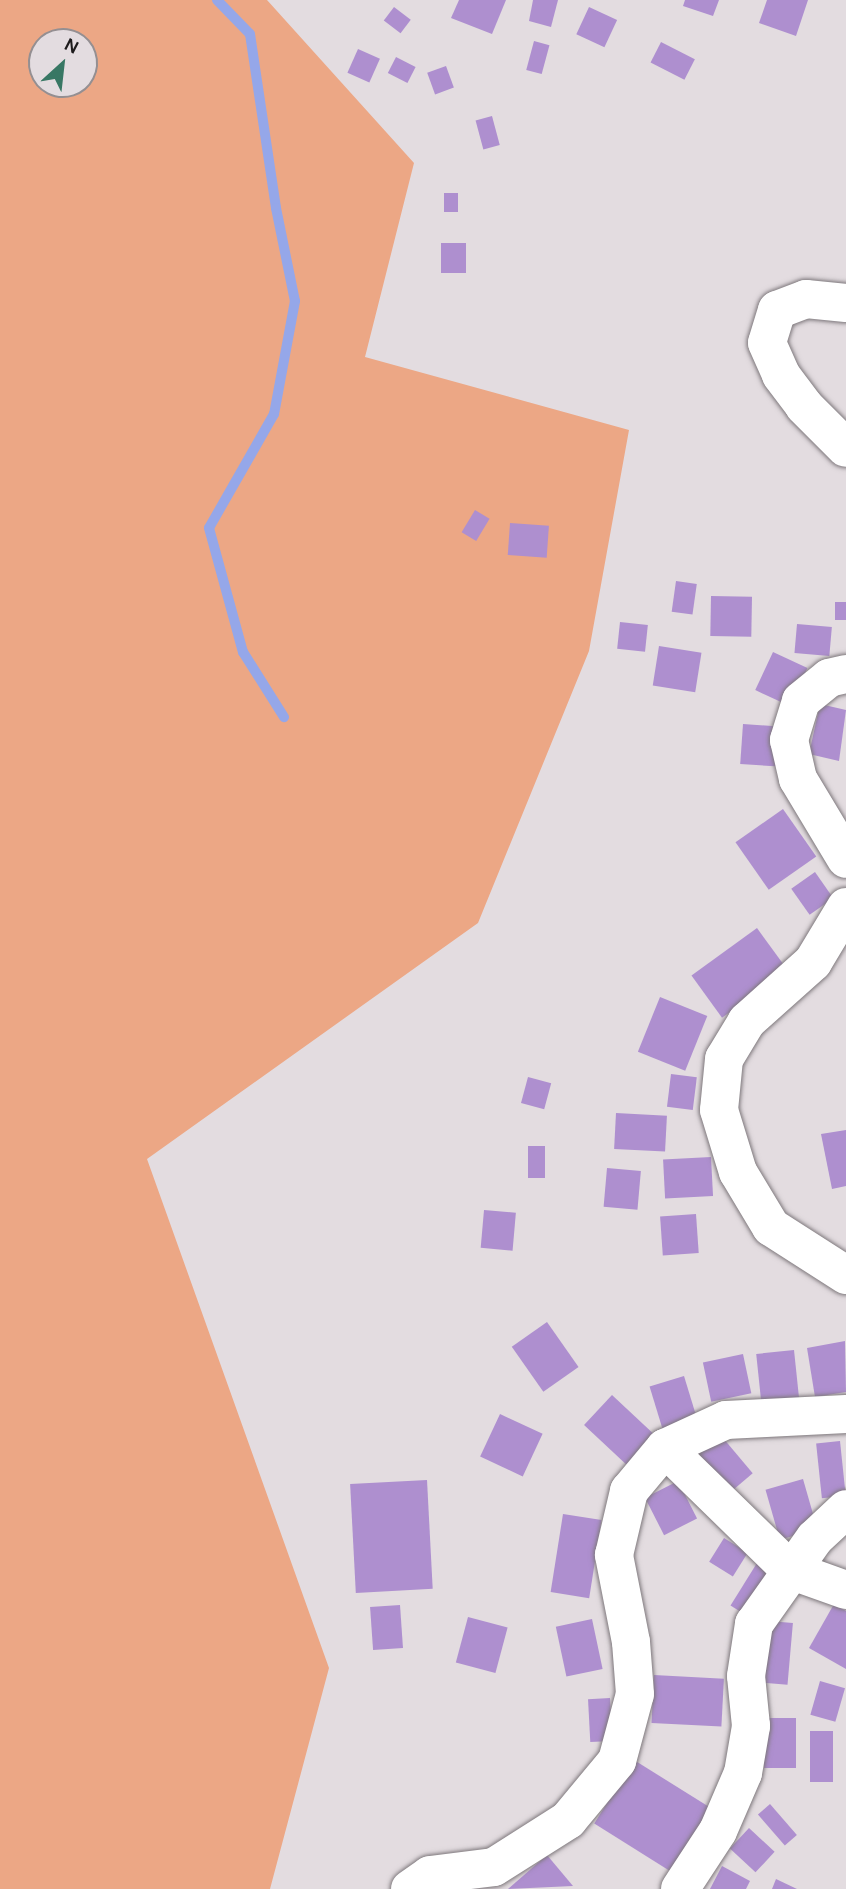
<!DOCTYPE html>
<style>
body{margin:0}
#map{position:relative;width:846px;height:1889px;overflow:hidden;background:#e3dce0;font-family:Karla,sans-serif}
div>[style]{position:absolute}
.green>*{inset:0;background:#eca785}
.stream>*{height:10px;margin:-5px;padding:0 5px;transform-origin:5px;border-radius:5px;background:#95a7e9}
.building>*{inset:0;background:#ae8fcf;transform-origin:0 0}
.roads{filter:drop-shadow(0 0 2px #7e787c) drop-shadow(0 0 2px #7e787c)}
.minor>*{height:38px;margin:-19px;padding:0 19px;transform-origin:19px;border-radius:19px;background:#fff}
span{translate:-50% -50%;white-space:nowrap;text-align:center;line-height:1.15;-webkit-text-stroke:5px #e3dce0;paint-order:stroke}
.north{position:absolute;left:28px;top:28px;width:70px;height:70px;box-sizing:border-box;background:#e3dce0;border:2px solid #948f92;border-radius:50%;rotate:27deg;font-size:19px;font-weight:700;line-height:28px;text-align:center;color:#1d1b1c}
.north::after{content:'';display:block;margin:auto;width:24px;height:32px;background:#387764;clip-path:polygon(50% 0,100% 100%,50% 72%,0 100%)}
</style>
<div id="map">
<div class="green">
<div style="clip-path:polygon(evenodd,0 0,267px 0,414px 163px,365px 357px,629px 430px,589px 651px,478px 923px,147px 1159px,329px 1668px,270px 1889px,0 1889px,0 0,42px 42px,84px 42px,84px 84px,42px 84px,42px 42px)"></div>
</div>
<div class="stream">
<div style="left:217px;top:0;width:47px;rotate:45.9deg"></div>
<div style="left:250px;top:34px;width:176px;rotate:81.5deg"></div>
<div style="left:276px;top:208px;width:95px;rotate:78.5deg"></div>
<div style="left:295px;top:301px;width:115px;rotate:100.5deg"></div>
<div style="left:274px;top:414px;width:131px;rotate:119.7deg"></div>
<div style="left:209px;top:528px;width:129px;rotate:74.7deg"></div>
<div style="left:243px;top:652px;width:77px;rotate:57.8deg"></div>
</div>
<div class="building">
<div style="clip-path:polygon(459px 0,506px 0,492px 34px,451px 18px)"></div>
<div style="clip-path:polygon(533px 0,558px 0,551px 27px,529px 21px)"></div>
<div style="clip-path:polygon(685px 0,719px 0,713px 16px,683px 6px)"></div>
<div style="clip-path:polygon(767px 0,808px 0,796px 36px,759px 23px)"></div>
<div style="left:394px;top:7px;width:21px;height:17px;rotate:37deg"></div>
<div style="left:589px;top:7px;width:31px;height:30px;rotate:25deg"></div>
<div style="left:534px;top:41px;width:16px;height:30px;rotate:15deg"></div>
<div style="left:661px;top:42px;width:38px;height:23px;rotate:27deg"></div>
<div style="left:358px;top:49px;width:24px;height:26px;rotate:24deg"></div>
<div style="left:396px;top:57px;width:22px;height:18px;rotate:27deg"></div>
<div style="left:446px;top:66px;width:23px;height:20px;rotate:70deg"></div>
<div style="left:492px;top:116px;width:30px;height:17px;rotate:75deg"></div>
<div style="left:444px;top:193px;width:14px;height:19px"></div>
<div style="left:441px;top:243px;width:25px;height:30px"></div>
<div style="left:475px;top:510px;width:17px;height:26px;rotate:31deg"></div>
<div style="left:510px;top:523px;width:39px;height:32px;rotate:4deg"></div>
<div style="left:676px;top:581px;width:21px;height:31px;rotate:8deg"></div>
<div style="left:711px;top:596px;width:41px;height:40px;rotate:1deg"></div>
<div style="left:835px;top:602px;width:11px;height:18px"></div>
<div style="left:620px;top:622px;width:28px;height:27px;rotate:6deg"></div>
<div style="left:797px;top:624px;width:35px;height:29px;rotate:5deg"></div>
<div style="left:659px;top:646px;width:43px;height:40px;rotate:9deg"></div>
<div style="left:773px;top:652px;width:38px;height:42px;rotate:25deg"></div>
<div style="clip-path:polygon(820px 704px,846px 710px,839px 761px,809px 754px)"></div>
<div style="left:743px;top:724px;width:39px;height:40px;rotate:4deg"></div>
<div style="left:783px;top:809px;width:58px;height:58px;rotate:55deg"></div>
<div style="left:815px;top:872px;width:32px;height:29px;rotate:55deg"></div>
<div style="left:757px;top:928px;width:52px;height:81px;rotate:54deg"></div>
<div style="left:660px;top:997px;width:51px;height:59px;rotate:22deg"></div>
<div style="left:671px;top:1074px;width:26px;height:33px;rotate:7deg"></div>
<div style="left:528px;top:1077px;width:24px;height:27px;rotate:15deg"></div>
<div style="left:616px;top:1113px;width:51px;height:36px;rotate:3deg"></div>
<div style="clip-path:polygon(846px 1130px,846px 1186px,832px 1189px,821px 1134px)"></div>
<div style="left:528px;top:1146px;width:17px;height:32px"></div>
<div style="left:711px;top:1157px;width:39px;height:48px;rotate:87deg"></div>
<div style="left:607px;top:1168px;width:34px;height:39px;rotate:5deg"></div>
<div style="left:484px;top:1210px;width:32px;height:38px;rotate:5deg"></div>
<div style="left:696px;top:1214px;width:39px;height:36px;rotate:86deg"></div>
<div style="left:547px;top:1322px;width:55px;height:43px;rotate:55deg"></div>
<div style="clip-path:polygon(845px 1341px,846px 1392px,815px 1397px,807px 1348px)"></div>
<div style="left:794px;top:1350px;width:49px;height:38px;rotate:84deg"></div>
<div style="left:743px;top:1354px;width:40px;height:41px;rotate:78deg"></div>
<div style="left:684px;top:1376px;width:48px;height:36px;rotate:73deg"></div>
<div style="left:612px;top:1395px;width:64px;height:41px;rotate:43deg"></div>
<div style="left:500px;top:1414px;width:47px;height:47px;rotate:25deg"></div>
<div style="left:718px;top:1432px;width:54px;height:30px;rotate:50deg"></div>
<div style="left:840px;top:1441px;width:55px;height:24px;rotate:84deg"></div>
<div style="left:803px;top:1479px;width:52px;height:39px;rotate:74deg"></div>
<div style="left:427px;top:1480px;width:109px;height:77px;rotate:87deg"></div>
<div style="left:678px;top:1481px;width:42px;height:37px;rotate:63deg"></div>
<div style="left:563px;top:1514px;width:39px;height:79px;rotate:9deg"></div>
<div style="left:724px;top:1538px;width:28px;height:28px;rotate:32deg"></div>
<div style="left:757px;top:1563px;width:19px;height:50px;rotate:32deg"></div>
<div style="clip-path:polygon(834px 1604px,846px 1611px,846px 1669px,809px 1648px)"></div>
<div style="left:400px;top:1605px;width:43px;height:30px;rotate:86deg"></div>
<div style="left:468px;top:1617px;width:41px;height:47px;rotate:15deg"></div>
<div style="left:592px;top:1619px;width:51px;height:37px;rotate:78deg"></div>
<div style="left:769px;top:1621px;width:24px;height:62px;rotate:5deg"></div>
<div style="left:654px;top:1675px;width:70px;height:48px;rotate:3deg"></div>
<div style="left:820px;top:1681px;width:26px;height:35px;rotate:16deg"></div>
<div style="left:610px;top:1698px;width:43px;height:22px;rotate:87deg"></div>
<div style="left:764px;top:1718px;width:32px;height:50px"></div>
<div style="left:810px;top:1731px;width:23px;height:51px"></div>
<div style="left:634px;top:1760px;width:93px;height:75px;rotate:32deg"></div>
<div style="left:770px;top:1804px;width:41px;height:16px;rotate:49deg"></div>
<div style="left:749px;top:1828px;width:35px;height:28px;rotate:43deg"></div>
<div style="clip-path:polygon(547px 1855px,573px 1886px,508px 1889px)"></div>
<div style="clip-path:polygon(722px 1866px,750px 1881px,746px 1889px,710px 1889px)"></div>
<div style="clip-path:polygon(776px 1879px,797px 1889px,772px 1889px)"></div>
</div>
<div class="roads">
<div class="minor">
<div style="left:846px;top:303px;width:40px;rotate:-174.3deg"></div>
<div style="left:806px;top:299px;width:31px;rotate:159deg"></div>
<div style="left:777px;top:310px;width:34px;rotate:107deg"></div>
<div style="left:767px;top:343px;width:35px;rotate:66deg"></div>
<div style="left:781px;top:375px;width:39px;rotate:53deg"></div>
<div style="left:804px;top:406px;width:59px;rotate:45deg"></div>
<div style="left:846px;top:674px;width:17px;rotate:167deg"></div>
<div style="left:829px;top:678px;width:36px;rotate:141deg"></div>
<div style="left:801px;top:701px;width:41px;rotate:107.1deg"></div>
<div style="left:789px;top:740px;width:40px;rotate:77deg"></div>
<div style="left:798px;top:779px;width:93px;rotate:59deg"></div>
<div style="left:846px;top:907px;width:64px;rotate:121deg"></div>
<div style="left:813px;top:962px;width:89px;rotate:138.2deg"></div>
<div style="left:747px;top:1021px;width:44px;rotate:121.2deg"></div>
<div style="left:724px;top:1059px;width:51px;rotate:95.6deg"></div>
<div style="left:719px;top:1110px;width:65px;rotate:73deg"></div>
<div style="left:738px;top:1172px;width:64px;rotate:59deg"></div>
<div style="left:771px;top:1227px;width:89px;rotate:32.6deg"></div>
<div style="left:665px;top:1448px;width:175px;rotate:44.3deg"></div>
<div style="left:790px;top:1570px;width:59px;rotate:19.7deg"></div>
<div style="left:410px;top:1889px;width:24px;rotate:-35deg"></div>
<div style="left:430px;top:1875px;width:64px;rotate:-7.1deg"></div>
<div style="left:494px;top:1867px;width:88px;rotate:-32.4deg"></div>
<div style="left:568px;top:1820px;width:77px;rotate:-50.3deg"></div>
<div style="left:617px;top:1761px;width:69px;rotate:-75deg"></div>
<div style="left:635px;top:1694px;width:52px;rotate:-94.4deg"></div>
<div style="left:631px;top:1642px;width:89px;rotate:-101.1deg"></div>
<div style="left:614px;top:1555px;width:66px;rotate:-76.8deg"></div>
<div style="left:629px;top:1491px;width:56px;rotate:-50.1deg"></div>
<div style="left:665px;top:1448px;width:67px;rotate:-24.7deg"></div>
<div style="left:726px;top:1420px;width:120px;rotate:-2.9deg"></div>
<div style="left:680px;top:1889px;width:69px;rotate:-56.8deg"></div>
<div style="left:718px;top:1831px;width:63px;rotate:-66.7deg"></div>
<div style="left:743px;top:1773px;width:48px;rotate:-80.3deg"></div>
<div style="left:751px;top:1726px;width:50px;rotate:-95.7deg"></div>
<div style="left:746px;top:1676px;width:53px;rotate:-81.3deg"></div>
<div style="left:754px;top:1624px;width:105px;rotate:-54.7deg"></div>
<div style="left:815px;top:1538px;width:42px;rotate:-43.1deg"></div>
</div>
</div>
<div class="north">N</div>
</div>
